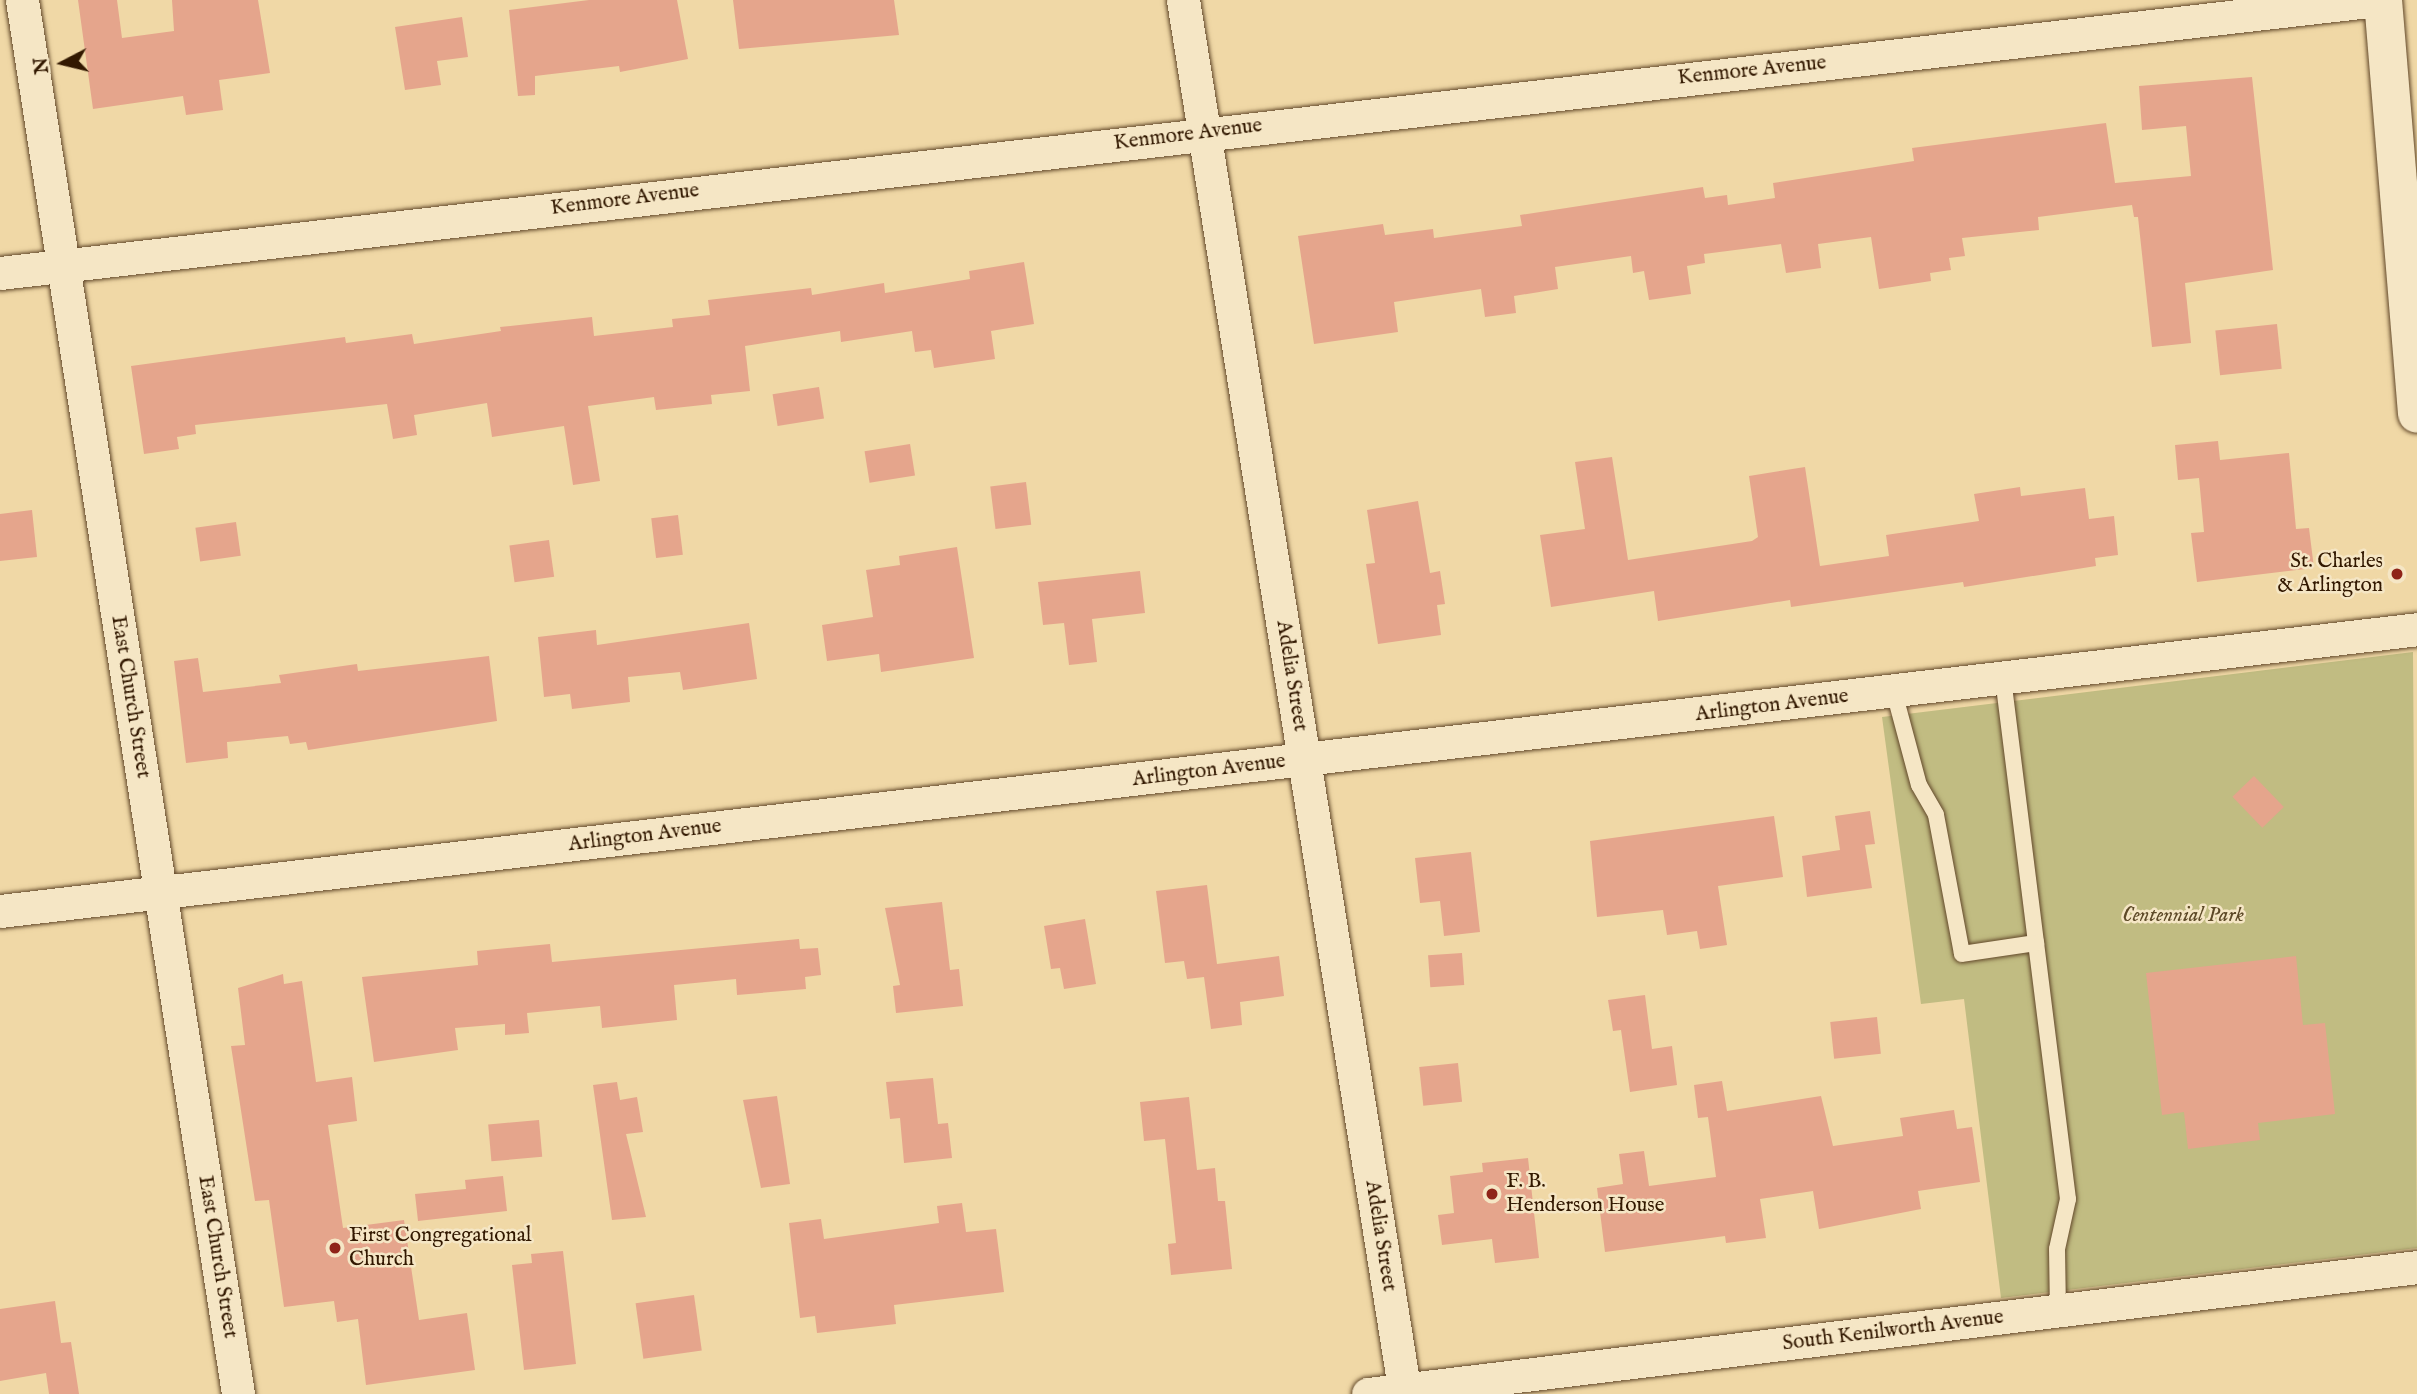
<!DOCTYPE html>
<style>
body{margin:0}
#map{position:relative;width:2417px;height:1394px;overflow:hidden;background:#f0d8a6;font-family:"IM FELL English",serif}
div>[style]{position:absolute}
.green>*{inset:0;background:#c1bc82}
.building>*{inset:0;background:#e5a58c;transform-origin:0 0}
.roads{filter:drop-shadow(0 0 2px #62482a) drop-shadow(0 0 2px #62482a)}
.service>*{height:16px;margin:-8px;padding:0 8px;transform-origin:8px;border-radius:8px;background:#f5e6c5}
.minor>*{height:33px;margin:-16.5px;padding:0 16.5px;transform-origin:16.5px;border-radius:16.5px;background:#f5e6c5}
.secondary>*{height:38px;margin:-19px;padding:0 19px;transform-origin:19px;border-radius:19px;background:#f5e6c5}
.dots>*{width:19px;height:19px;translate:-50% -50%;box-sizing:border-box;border:4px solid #f5e6c5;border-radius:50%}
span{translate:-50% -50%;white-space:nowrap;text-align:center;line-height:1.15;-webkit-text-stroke:5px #f5e6c5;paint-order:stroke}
.street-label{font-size:21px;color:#321800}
.poi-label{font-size:21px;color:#321800}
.right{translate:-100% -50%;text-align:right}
.left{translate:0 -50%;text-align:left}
.park-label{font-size:21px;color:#5d4927;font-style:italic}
.north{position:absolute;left:28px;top:28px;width:70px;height:70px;-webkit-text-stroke:5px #f5e6c5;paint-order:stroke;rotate:263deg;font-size:19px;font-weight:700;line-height:28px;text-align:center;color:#321800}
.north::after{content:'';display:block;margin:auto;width:24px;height:32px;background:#321800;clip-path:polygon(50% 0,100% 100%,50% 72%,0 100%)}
</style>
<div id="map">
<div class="green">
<div style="clip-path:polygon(2413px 652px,2417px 1248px,2001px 1298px,1964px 999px,1921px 1004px,1882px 717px)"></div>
</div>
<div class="building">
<div style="clip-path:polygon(78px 0,117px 0,122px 38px,174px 31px,172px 0,258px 0,270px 73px,219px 80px,223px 110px,186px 115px,183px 96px,93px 109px)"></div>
<div style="clip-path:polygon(589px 0,677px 0,688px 59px,620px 72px,619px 66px,535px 76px,535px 95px,518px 96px,509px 10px)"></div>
<div style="clip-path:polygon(733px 0,894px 0,899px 35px,739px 49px)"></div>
<div style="clip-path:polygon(462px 17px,468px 57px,437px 61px,441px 85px,405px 90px,395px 27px)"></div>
<div style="clip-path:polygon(2252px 77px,2273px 270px,2185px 283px,2191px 343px,2152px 347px,2138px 217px,2134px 217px,2132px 205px,2038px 217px,2039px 230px,1962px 238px,1965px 256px,1949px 258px,1951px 270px,1930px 273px,1931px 281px,1879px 289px,1871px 237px,1818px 244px,1821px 268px,1786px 273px,1781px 244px,1704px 254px,1705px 263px,1687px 266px,1691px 294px,1649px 300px,1644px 271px,1633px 273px,1631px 256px,1555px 267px,1558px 289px,1514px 296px,1516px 313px,1485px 317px,1481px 289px,1394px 302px,1398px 332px,1314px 344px,1298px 236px,1383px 224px,1385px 235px,1433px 229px,1434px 238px,1522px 226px,1520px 215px,1703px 187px,1705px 198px,1727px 195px,1728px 205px,1775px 198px,1773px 183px,1914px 161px,1912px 148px,2106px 123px,2115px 183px,2191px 176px,2186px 126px,2142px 130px,2139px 86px)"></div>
<div style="clip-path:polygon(1024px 262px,1034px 324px,991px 331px,995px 359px,934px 368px,931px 350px,915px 352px,912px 331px,841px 342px,840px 331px,745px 346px,750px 391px,711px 395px,712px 404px,656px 410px,654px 397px,588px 406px,600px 481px,573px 485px,564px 426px,492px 437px,487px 403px,414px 415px,417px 435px,393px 439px,387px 404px,195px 425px,196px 434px,177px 437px,179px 449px,144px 454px,131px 366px,345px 337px,346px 343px,412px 334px,414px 344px,501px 331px,500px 327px,592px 317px,594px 336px,673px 327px,672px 319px,710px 315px,708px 300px,811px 288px,812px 295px,884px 283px,885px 293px,970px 279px,969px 271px)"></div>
<div style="left:2277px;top:324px;width:45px;height:62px;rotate:84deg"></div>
<div style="left:819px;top:387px;width:32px;height:47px;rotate:81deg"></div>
<div style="clip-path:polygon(2218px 441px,2220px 460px,2289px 453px,2296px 529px,2309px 528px,2314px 568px,2197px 582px,2191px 533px,2204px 532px,2199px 478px,2178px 480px,2175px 445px)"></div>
<div style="left:910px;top:444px;width:32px;height:46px;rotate:81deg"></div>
<div style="clip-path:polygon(1612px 457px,1628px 560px,1752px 541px,1758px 537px,1749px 476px,1805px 467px,1820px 566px,1889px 556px,1886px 535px,1979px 521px,1974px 494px,2020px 487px,2021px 496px,2085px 488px,2089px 519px,2114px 516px,2118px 555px,2095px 558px,2096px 566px,1964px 587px,1963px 582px,1791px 607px,1790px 600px,1658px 621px,1654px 591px,1551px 607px,1540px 535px,1585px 529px,1575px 462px)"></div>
<div style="left:1026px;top:482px;width:43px;height:36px;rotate:83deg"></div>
<div style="clip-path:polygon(1418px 501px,1430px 573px,1440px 571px,1445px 604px,1437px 605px,1441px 635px,1378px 644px,1366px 564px,1375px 563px,1367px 510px)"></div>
<div style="clip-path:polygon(32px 510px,37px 557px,0 561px,0 514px)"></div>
<div style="left:678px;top:515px;width:40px;height:27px;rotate:83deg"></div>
<div style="left:236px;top:522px;width:34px;height:41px;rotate:82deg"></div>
<div style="left:549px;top:540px;width:37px;height:40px;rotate:82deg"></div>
<div style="clip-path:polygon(957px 547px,974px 658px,881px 672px,879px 654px,827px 661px,822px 625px,873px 617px,866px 570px,900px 565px,899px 556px)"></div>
<div style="clip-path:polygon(1140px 571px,1145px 613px,1092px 619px,1097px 662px,1069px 665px,1064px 623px,1043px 625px,1038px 582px)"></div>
<div style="clip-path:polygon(749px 623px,757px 679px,683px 690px,680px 672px,628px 677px,630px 702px,572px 709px,570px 694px,544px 697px,538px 637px,596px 630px,597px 645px)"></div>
<div style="clip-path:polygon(489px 656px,497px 721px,308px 750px,306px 742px,290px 744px,288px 736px,227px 742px,228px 758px,186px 763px,174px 661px,198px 658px,203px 692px,281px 683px,279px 675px,357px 664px,358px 671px)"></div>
<div style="left:2254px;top:776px;width:43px;height:30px;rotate:46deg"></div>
<div style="clip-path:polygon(1870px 811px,1875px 844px,1865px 845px,1872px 888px,1807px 897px,1802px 856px,1840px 850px,1835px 816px)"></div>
<div style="clip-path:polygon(1774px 816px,1783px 877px,1718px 886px,1727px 945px,1700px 949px,1697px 931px,1667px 935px,1663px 910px,1597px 917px,1590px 841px)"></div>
<div style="clip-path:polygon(1471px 852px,1480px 932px,1444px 936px,1440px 901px,1420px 903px,1415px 858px)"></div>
<div style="clip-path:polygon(1207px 885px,1217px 964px,1279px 956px,1284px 996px,1240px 1002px,1242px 1025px,1211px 1029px,1204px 977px,1187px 979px,1184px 961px,1165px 963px,1156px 891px)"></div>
<div style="clip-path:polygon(942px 902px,950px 970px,959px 969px,963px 1006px,896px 1013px,893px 986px,900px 985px,885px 908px)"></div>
<div style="clip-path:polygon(1085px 919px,1096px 984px,1064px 989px,1060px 968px,1051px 969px,1044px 926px)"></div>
<div style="clip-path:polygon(799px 939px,800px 949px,818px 948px,821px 975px,805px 977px,806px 989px,737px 995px,736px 979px,674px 985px,677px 1020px,602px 1028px,600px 1006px,527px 1013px,529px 1033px,505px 1035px,505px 1024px,455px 1028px,458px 1050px,374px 1062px,362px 977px,478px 965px,477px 951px,550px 944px,552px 962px)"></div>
<div style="left:1462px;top:953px;width:32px;height:34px;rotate:86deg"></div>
<div style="clip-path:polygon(2296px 956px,2303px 1025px,2325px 1023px,2335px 1114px,2258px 1123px,2260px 1140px,2188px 1149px,2184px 1112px,2162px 1115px,2146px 973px)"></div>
<div style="clip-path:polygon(283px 974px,284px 984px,302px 981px,316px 1082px,352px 1077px,357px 1121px,328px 1125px,343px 1228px,404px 1220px,419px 1320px,467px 1313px,475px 1370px,366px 1385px,358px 1319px,337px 1322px,334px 1301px,284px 1307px,269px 1200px,255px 1201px,231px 1046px,245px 1045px,238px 988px)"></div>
<div style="clip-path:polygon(1645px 995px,1652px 1049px,1672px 1046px,1677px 1085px,1630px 1092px,1621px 1030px,1613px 1031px,1608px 1000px)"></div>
<div style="left:1877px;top:1017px;width:37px;height:47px;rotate:84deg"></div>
<div style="left:1458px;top:1063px;width:39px;height:39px;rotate:84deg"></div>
<div style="clip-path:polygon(933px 1078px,938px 1124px,948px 1123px,952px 1158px,904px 1163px,900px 1118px,890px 1119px,886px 1082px)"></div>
<div style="clip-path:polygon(1722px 1081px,1727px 1111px,1821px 1096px,1833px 1146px,1903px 1136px,1900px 1118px,1954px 1110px,1957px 1129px,1972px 1127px,1980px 1182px,1918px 1191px,1921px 1209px,1819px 1229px,1813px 1191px,1760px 1199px,1766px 1238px,1726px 1243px,1725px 1236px,1605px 1252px,1597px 1188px,1623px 1184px,1619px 1154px,1644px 1151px,1649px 1186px,1716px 1177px,1708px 1117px,1698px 1118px,1694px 1085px)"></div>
<div style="clip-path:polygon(617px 1082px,620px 1100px,637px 1097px,643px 1132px,626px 1134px,646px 1217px,612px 1220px,593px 1085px)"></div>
<div style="clip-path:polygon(777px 1096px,790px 1184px,761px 1188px,743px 1100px)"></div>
<div style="clip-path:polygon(1189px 1097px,1197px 1170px,1215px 1168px,1218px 1201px,1225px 1201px,1232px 1269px,1171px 1275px,1168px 1244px,1176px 1243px,1165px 1139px,1144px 1141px,1140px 1102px)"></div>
<div style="left:539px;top:1120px;width:37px;height:51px;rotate:85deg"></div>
<div style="clip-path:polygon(1528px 1158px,1539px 1258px,1495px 1263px,1492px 1239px,1442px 1245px,1438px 1215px,1454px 1213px,1450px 1176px,1483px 1172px,1482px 1163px)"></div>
<div style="clip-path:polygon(503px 1176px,507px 1211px,418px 1221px,415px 1194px,466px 1189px,465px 1180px)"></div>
<div style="clip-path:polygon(962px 1203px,966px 1232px,996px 1229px,1004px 1292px,894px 1305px,896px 1324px,817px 1333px,815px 1316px,800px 1318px,789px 1223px,821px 1219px,824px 1239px,939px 1223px,937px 1206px)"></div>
<div style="clip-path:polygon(563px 1251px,576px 1364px,524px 1370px,512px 1265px,532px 1263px,531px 1254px)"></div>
<div style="left:694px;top:1295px;width:56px;height:59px;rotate:82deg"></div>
<div style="clip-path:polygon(55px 1301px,61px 1343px,71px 1342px,79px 1394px,49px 1394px,46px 1373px,0 1381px,0 1309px)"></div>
</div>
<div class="roads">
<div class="service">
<div style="left:2003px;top:678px;width:525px;rotate:82.89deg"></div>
<div style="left:2068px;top:1199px;width:51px;rotate:102.4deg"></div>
<div style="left:2057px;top:1249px;width:62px;rotate:89.1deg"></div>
<div style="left:1894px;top:692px;width:96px;rotate:75deg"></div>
<div style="left:1919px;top:785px;width:34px;rotate:60deg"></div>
<div style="left:1936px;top:815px;width:141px;rotate:79.4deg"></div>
<div style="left:1962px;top:954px;width:75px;rotate:-8.5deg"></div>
</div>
<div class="minor">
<div style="left:22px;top:0;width:1411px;rotate:81.19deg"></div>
<div style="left:1183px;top:0;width:1412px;rotate:80.95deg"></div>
<div style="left:0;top:273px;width:2393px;rotate:-6.55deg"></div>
<div style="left:0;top:911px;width:2433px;rotate:-6.65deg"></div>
<div style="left:1368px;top:1394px;width:1057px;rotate:-6.9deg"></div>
</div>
<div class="secondary">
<div style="left:2383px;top:0;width:415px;rotate:85.3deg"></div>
</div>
</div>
<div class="dots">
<div style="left:2397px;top:574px;background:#8f2418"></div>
<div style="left:1492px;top:1194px;background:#8f2418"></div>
<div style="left:335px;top:1248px;background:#8f2418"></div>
</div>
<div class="street-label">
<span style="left:1752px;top:71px;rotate:-6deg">Kenmore Avenue</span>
<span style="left:1188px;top:135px;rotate:-7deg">Kenmore Avenue</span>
<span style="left:625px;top:200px;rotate:-7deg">Kenmore Avenue</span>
<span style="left:1291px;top:676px;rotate:81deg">Adelia Street</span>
<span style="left:130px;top:697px;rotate:81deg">East Church Street</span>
<span style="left:1772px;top:706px;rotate:-7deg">Arlington Avenue</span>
<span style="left:1209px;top:771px;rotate:-7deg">Arlington Avenue</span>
<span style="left:645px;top:836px;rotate:-7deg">Arlington Avenue</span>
<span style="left:1380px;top:1236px;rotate:81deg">Adelia Street</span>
<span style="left:217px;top:1257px;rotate:81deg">East Church Street</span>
<span style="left:1893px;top:1331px;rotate:-7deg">South Kenilworth Avenue</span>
</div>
<div class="poi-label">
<span class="right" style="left:2383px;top:574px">St. Charles<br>&amp; Arlington</span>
<span class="left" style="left:1506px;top:1194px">F. B.<br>Henderson House</span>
<span class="left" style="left:349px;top:1248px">First Congregational<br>Church</span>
</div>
<div class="park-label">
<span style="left:2183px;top:916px">Centennial Park</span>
</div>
<div class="north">N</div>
</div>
